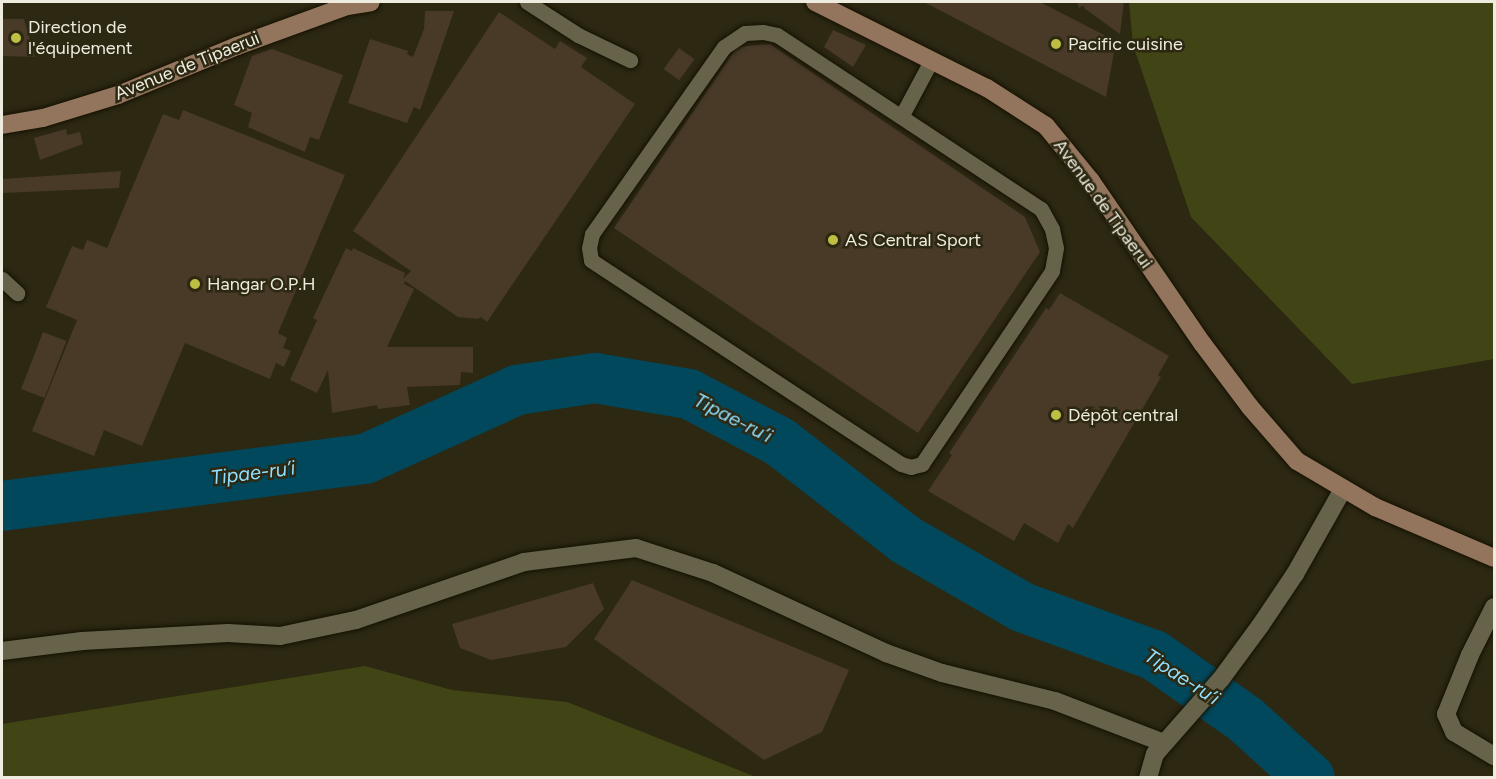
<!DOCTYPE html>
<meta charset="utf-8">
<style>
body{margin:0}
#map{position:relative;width:1496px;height:779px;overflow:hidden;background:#2c2812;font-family:Figtree,sans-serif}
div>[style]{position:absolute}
.green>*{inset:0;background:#414414}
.river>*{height:50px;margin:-25px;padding:0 25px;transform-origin:25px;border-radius:25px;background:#02485d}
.building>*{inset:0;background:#483a27;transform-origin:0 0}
.roads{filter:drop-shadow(0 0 2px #151100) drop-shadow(0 0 2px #151100)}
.lane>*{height:15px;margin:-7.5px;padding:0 7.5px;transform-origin:7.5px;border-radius:7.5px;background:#67634b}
.street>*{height:18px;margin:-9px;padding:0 9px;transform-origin:9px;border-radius:9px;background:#67634b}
.secondary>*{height:18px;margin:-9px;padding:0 9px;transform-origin:9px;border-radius:9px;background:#93755e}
.dots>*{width:16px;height:16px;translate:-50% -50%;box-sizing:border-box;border:3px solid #2c2812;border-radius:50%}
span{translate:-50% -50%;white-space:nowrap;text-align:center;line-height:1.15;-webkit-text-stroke:5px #2c2812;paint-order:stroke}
.poi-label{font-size:18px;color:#eeecde}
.left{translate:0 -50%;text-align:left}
.street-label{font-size:18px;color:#eeecde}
.water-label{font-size:20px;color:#91dfff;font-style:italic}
.frame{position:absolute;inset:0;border:3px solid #eeecde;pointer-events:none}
</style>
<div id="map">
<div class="green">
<div style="clip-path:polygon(1129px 2px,1494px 2px,1494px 359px,1352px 384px,1191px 217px,1133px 45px)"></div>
<div style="clip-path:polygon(365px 666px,452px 690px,567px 702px,756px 777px,2px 777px,2px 724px)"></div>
</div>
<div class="river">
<div style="left:2px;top:506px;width:366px;rotate:-7.4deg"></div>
<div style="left:365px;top:459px;width:167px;rotate:-24.4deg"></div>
<div style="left:517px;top:390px;width:79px;rotate:-8.7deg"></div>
<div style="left:595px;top:378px;width:95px;rotate:9.7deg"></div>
<div style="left:689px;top:394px;width:103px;rotate:27.8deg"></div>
<div style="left:780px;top:442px;width:160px;rotate:37.9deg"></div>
<div style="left:906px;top:540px;width:134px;rotate:30deg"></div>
<div style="left:1022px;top:607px;width:140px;rotate:20deg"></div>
<div style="left:1154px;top:655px;width:113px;rotate:35.2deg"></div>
<div style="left:1246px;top:720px;width:86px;rotate:42.2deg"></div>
</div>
<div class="building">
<div style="clip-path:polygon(924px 2px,1040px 2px,1104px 35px,1114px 52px,1106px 97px)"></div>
<div style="clip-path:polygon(1077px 2px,1124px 2px,1120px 34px,1084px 8px,1084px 5px,1079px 8px)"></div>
<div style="clip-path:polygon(425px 11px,454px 11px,420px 110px,414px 107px,407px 123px,348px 103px,370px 39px,408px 51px,407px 54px,413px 57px,424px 29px)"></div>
<div style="clip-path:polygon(499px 12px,555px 49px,560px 41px,587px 58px,581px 67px,635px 104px,487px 322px,481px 317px,478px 319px,458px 317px,405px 281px,404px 284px,414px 289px,387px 347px,473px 347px,473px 373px,461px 372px,460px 385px,407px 387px,410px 405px,378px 409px,377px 405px,332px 413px,328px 370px,317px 393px,290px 380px,317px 320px,313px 318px,346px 248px,352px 251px,353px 248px,405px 273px,403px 279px,411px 271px,353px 231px)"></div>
<div style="clip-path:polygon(2px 19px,24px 19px,35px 57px,2px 56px)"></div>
<div style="clip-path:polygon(833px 30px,866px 45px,853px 67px,824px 47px)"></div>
<div style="clip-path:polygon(770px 44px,1025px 217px,1040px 252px,918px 433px,614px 228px,737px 47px)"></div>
<div style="left:679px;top:48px;width:19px;height:26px;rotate:36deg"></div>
<div style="clip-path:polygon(272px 49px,343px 75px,319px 140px,310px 137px,305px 152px,248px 127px,252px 113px,234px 105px,252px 56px)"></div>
<div style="clip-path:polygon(183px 110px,345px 175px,278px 333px,287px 338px,283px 348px,291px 351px,284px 367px,276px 363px,270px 379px,185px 343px,142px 446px,104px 430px,94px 456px,32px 431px,77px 320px,46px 307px,72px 246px,83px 250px,87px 240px,107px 248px,163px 114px,179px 120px)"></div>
<div style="clip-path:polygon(66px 129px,67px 135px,80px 132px,83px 144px,40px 160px,34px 138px)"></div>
<div style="clip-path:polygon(121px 171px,119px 188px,2px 193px,2px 179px)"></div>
<div style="clip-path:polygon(1060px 293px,1169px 356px,1158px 375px,1161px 377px,1073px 528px,1068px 524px,1058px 543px,1024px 523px,1014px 541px,928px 491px,952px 455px,949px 453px,1046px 308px,1049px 310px)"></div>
<div style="left:43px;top:332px;width:25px;height:61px;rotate:21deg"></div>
<div style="clip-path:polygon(632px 580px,849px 670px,822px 732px,764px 760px,594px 639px)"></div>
<div style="clip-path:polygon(593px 583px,604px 609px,566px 647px,491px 660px,460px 648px,452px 624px)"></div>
</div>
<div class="roads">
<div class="lane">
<div style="left:527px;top:2px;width:61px;rotate:32.9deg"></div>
<div style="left:578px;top:35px;width:58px;rotate:25.7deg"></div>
<div style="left:763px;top:32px;width:14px;rotate:12deg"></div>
<div style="left:777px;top:35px;width:316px;rotate:33.4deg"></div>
<div style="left:1041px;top:209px;width:23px;rotate:61deg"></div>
<div style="left:1052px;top:229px;width:19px;rotate:78deg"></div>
<div style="left:1056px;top:248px;width:23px;rotate:100deg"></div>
<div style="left:1052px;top:271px;width:233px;rotate:124deg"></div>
<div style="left:922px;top:464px;width:11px;rotate:165deg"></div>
<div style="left:911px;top:467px;width:10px;rotate:-163deg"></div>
<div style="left:901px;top:464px;width:371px;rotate:-146.7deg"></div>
<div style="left:591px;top:260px;width:12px;rotate:-99deg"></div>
<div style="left:589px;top:248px;width:14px;rotate:-78deg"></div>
<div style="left:592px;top:234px;width:229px;rotate:-54.8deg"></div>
<div style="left:724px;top:47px;width:25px;rotate:-34deg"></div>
<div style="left:745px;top:33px;width:18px;rotate:-3deg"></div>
<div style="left:902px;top:115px;width:61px;rotate:-61.8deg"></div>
<div style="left:2px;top:279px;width:21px;rotate:43deg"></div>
</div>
<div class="street">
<div style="left:1494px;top:607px;width:54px;rotate:116.6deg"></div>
<div style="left:1470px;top:655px;width:64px;rotate:112.1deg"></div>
<div style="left:1446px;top:714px;width:20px;rotate:66deg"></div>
<div style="left:1454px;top:732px;width:47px;rotate:31deg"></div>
<div style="left:2px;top:651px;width:81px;rotate:-7.1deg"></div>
<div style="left:82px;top:641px;width:146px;rotate:-3.1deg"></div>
<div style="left:228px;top:633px;width:52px;rotate:3.3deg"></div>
<div style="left:280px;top:636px;width:78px;rotate:-11.9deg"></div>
<div style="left:356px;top:620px;width:178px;rotate:-19deg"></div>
<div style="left:524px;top:562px;width:113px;rotate:-7.1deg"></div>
<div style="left:636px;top:548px;width:81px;rotate:18deg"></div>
<div style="left:713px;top:573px;width:191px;rotate:24.8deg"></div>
<div style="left:886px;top:653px;width:59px;rotate:19.7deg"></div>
<div style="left:942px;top:673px;width:116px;rotate:13.9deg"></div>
<div style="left:1055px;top:701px;width:117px;rotate:21.1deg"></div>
<div style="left:1148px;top:778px;width:25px;rotate:-74deg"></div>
<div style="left:1155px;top:754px;width:100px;rotate:-48.7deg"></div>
<div style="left:1221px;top:679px;width:66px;rotate:-53.7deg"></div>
<div style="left:1260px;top:626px;width:63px;rotate:-56.1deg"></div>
<div style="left:1295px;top:574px;width:98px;rotate:-60.5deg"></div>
</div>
<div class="secondary">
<div style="left:815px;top:2px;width:192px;rotate:26.6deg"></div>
<div style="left:987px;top:88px;width:70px;rotate:32.8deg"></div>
<div style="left:1046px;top:126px;width:71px;rotate:50.7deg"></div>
<div style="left:1091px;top:181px;width:196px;rotate:55.6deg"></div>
<div style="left:1202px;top:343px;width:80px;rotate:53.1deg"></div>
<div style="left:1250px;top:407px;width:72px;rotate:49deg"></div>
<div style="left:1297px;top:461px;width:91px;rotate:30.5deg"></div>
<div style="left:1375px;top:507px;width:129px;rotate:23.2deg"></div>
<div style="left:2px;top:125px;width:42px;rotate:-9.7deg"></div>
<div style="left:43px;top:118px;width:78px;rotate:-17deg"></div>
<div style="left:118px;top:95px;width:129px;rotate:-22.4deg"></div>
<div style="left:237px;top:46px;width:117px;rotate:-20deg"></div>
<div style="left:347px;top:6px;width:24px;rotate:-9deg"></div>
</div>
</div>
<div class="dots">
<div style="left:16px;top:38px;background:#bebe42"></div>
<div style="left:1056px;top:44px;background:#bebe42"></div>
<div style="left:833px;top:240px;background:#bebe42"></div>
<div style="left:195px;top:284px;background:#bebe42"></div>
<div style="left:1056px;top:415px;background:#bebe42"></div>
</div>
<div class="poi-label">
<span class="left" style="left:28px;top:38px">Direction de<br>l'équipement</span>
<span class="left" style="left:1068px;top:44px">Pacific cuisine</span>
<span class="left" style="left:845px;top:240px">AS Central Sport</span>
<span class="left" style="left:207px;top:284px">Hangar O.P.H</span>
<span class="left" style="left:1068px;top:415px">Dépôt central</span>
</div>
<div class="street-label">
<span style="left:187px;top:66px;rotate:-22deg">Avenue de Tipaerui</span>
<span style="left:1103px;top:204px;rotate:54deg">Avenue de Tipaerui</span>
</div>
<div class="water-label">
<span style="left:733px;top:418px;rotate:27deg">Tipae-ru’i</span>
<span style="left:253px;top:473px;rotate:-7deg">Tipae-ru’i</span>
<span style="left:1182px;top:677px;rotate:33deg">Tipae-ru’i</span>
</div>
<div class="frame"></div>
</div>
